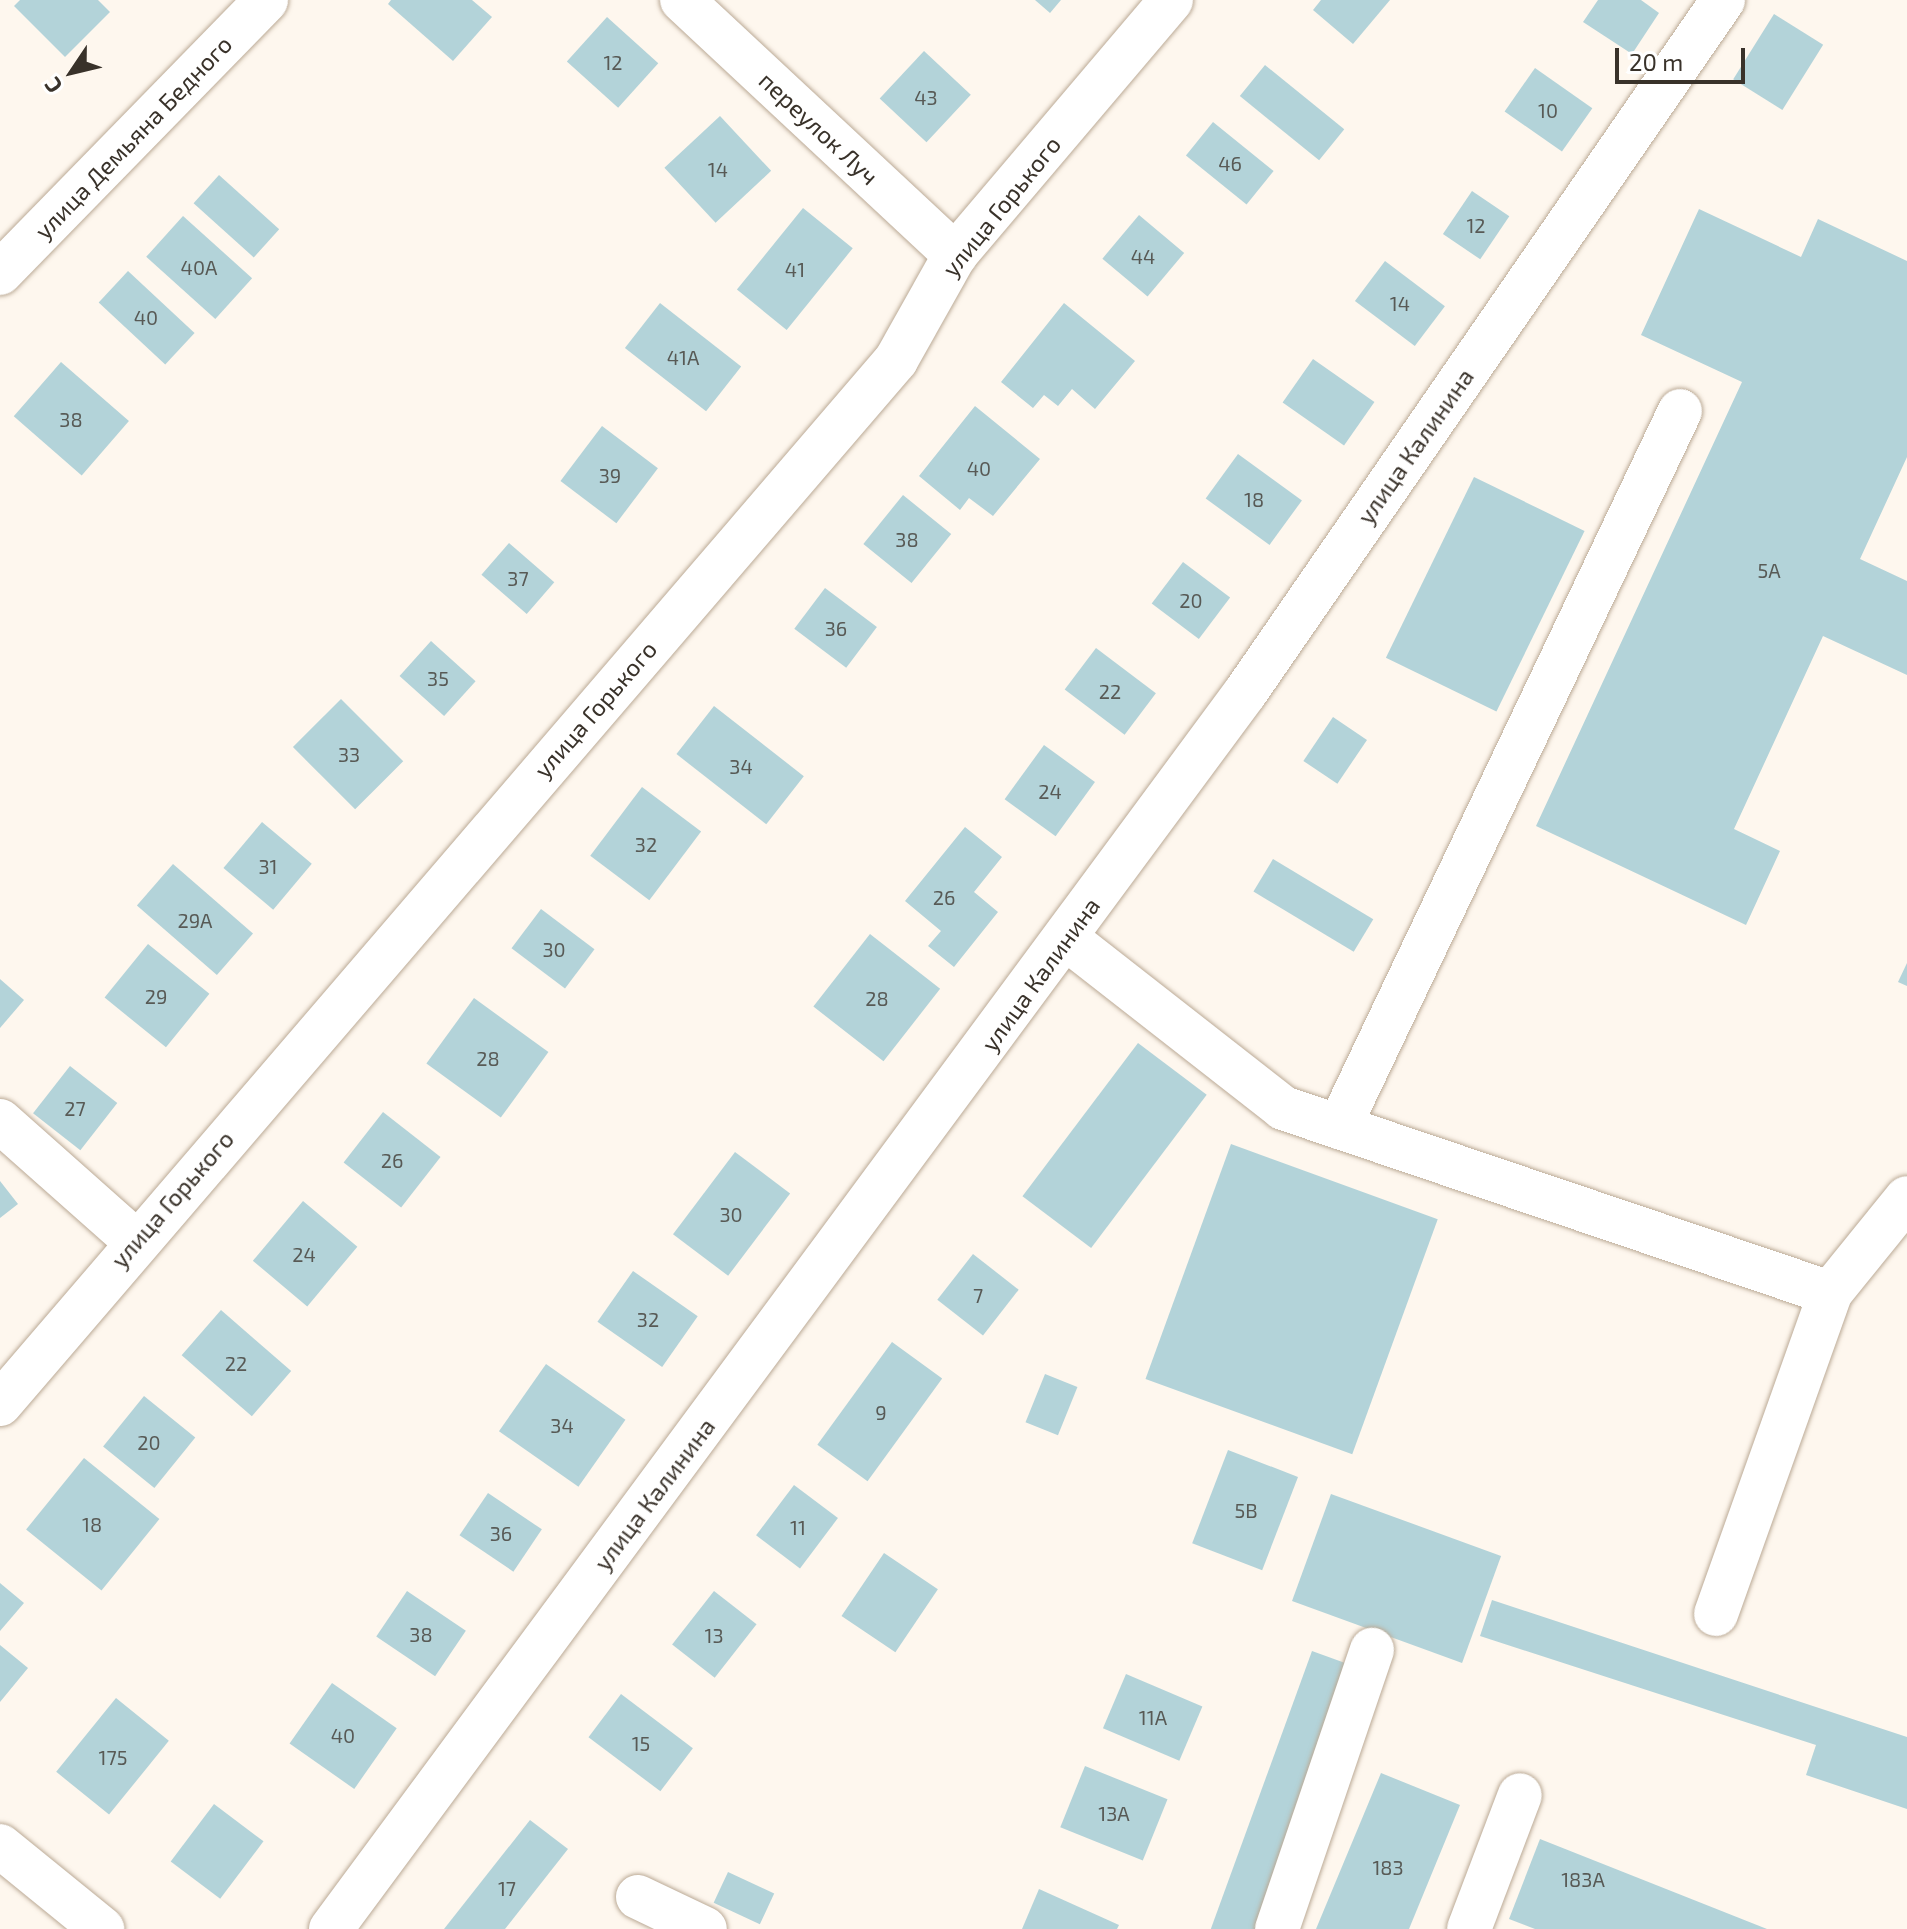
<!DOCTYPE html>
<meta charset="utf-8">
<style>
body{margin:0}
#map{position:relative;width:1907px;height:1929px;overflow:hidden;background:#fef7ee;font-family:"Exo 2",sans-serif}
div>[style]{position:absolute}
.building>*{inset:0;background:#b3d3d9;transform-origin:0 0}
.roads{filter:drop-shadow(0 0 2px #bbaa96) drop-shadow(0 0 2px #bbaa96)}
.minor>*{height:44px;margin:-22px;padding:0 22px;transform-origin:22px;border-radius:22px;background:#fff}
span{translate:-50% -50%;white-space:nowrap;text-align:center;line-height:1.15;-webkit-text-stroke:6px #fff;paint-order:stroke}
.number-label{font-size:20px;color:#585a56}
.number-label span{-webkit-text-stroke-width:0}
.street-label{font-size:24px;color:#39322a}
.north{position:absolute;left:32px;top:32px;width:80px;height:80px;-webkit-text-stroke:6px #fff;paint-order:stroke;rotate:235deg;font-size:22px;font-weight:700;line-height:32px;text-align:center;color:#39322a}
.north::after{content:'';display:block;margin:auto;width:28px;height:36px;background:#39322a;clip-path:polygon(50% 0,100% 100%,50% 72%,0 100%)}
.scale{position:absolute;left:1615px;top:48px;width:130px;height:36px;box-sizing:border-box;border:4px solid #39322a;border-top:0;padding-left:10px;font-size:24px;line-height:28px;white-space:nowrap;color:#39322a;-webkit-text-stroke:6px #fff;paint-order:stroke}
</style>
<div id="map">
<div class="building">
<div style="clip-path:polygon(20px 0,98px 0,110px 12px,65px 57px,14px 6px)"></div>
<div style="clip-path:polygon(391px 0,472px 0,492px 17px,453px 61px,388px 4px)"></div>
<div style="clip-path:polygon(1035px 0,1061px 0,1050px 13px)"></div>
<div style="clip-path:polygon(1321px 0,1390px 0,1353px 44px,1313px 10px)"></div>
<div style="clip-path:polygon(1598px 0,1641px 0,1659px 13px,1632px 54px,1583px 22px)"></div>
<div style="left:1774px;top:14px;width:58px;height:77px;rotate:32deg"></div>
<div style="left:607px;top:17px;width:69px;height:60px;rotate:42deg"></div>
<div style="left:924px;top:51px;width:64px;height:65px;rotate:43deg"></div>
<div style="left:1265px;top:65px;width:102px;height:40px;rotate:39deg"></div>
<div style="left:1535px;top:68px;width:70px;height:53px;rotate:35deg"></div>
<div style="left:720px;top:116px;width:75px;height:76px;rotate:47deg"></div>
<div style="left:1213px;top:122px;width:78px;height:43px;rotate:39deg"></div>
<div style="left:219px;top:175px;width:81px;height:38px;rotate:42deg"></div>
<div style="left:1472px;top:191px;width:45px;height:52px;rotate:34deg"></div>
<div style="left:803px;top:208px;width:64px;height:105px;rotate:39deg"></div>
<div style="clip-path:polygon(1699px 209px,1801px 257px,1818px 219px,1907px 261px,1907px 457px,1860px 559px,1907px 581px,1907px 675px,1823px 636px,1734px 829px,1780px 851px,1746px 925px,1536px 826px,1742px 382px,1641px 335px)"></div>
<div style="left:1139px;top:215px;width:59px;height:57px;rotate:40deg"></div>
<div style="left:183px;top:216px;width:93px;height:55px;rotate:42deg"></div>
<div style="left:1385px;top:261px;width:75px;height:50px;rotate:37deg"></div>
<div style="left:128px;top:271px;width:91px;height:43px;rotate:43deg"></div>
<div style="left:660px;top:303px;width:103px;height:57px;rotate:38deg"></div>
<div style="clip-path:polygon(1064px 303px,1135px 361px,1095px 409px,1072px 389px,1058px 406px,1044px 395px,1033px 408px,1001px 382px)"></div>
<div style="left:1313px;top:359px;width:75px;height:53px;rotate:35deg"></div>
<div style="left:61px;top:362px;width:90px;height:72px;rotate:41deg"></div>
<div style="clip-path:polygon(975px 406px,1040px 459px,993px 516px,969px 498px,960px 510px,919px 476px)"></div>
<div style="left:602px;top:426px;width:70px;height:69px;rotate:37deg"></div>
<div style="left:1238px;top:454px;width:79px;height:55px;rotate:36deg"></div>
<div style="left:1474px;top:477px;width:123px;height:201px;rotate:26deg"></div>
<div style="left:903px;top:495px;width:62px;height:63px;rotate:39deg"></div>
<div style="left:509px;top:543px;width:60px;height:42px;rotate:41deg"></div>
<div style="left:1183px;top:562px;width:59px;height:52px;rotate:37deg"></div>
<div style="left:825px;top:588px;width:65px;height:51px;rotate:37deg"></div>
<div style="left:431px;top:641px;width:60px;height:47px;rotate:42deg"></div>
<div style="left:1096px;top:648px;width:75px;height:52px;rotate:37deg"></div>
<div style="left:341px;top:699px;width:88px;height:68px;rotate:45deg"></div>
<div style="left:714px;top:706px;width:114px;height:61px;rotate:38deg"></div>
<div style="left:1333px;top:717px;width:41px;height:53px;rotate:34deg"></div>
<div style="left:1044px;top:745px;width:63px;height:67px;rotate:36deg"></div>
<div style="left:642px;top:787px;width:74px;height:86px;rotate:37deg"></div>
<div style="left:262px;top:822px;width:65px;height:60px;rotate:40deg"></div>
<div style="clip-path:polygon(965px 827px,1002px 857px,974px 892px,998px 912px,954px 967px,928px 946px,941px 931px,905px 901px)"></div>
<div style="left:1273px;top:859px;width:117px;height:38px;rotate:31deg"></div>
<div style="left:173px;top:864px;width:106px;height:55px;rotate:41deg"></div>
<div style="left:541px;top:909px;width:67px;height:49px;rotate:37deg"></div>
<div style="left:870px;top:934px;width:89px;height:92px;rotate:38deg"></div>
<div style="left:148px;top:944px;width:79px;height:69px;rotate:39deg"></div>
<div style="clip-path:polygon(1907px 963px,1907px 986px,1898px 982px)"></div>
<div style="clip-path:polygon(0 979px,24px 1000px,0 1028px)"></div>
<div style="left:474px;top:998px;width:92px;height:81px;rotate:36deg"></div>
<div style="left:1138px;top:1043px;width:86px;height:192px;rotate:37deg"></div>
<div style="left:70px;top:1066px;width:60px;height:60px;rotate:38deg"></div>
<div style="left:383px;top:1112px;width:73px;height:64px;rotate:38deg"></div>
<div style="left:1231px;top:1144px;width:220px;height:250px;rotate:20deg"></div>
<div style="left:735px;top:1152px;width:69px;height:103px;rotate:37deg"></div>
<div style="clip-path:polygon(0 1181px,18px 1204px,0 1218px)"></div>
<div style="left:303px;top:1201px;width:71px;height:78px;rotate:40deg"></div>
<div style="left:973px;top:1254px;width:58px;height:58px;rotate:38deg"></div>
<div style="left:633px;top:1271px;width:79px;height:62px;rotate:35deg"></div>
<div style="left:221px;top:1310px;width:93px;height:60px;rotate:41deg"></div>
<div style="left:892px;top:1342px;width:62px;height:127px;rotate:36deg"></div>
<div style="left:546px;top:1364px;width:97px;height:82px;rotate:35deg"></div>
<div style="left:1045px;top:1374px;width:35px;height:52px;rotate:22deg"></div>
<div style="left:144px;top:1396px;width:66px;height:65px;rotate:39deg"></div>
<div style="left:1228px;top:1450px;width:75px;height:100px;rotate:21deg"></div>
<div style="left:84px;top:1458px;width:97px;height:92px;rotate:39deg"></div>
<div style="left:794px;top:1485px;width:55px;height:63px;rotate:37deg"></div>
<div style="left:488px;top:1493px;width:65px;height:51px;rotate:34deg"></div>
<div style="left:1331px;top:1494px;width:181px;height:114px;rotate:20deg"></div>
<div style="left:884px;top:1553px;width:65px;height:76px;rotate:34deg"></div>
<div style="clip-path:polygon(0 1583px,24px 1603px,0 1631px)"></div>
<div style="left:407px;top:1591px;width:71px;height:55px;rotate:34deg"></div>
<div style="left:714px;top:1591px;width:54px;height:68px;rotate:38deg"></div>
<div style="clip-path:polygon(1492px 1600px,1907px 1737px,1907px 1809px,1806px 1775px,1816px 1745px,1480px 1636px)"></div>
<div style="clip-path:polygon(0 1645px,28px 1668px,0 1702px)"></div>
<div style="left:1312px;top:1651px;width:47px;height:300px;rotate:20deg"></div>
<div style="left:1126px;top:1674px;width:83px;height:59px;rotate:23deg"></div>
<div style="left:332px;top:1683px;width:79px;height:74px;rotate:35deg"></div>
<div style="left:621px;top:1694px;width:90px;height:54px;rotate:37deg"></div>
<div style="left:116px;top:1698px;width:68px;height:95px;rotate:39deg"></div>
<div style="left:1085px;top:1766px;width:89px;height:66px;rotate:22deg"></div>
<div style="clip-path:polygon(1381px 1773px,1460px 1805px,1409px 1929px,1316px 1929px)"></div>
<div style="left:214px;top:1804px;width:62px;height:72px;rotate:37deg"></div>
<div style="clip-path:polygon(530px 1820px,568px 1849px,505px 1929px,444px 1929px)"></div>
<div style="clip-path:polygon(1540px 1839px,1767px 1929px,1535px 1929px,1509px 1919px)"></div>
<div style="left:728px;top:1872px;width:51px;height:34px;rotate:25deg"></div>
<div style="clip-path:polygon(1039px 1889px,1119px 1925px,1117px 1929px,1022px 1929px)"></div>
</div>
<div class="roads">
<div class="minor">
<div style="left:682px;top:0;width:374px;rotate:43deg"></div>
<div style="left:0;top:273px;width:381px;rotate:-45.7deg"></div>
<div style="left:1067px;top:939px;width:274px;rotate:38deg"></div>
<div style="left:1283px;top:1108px;width:577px;rotate:18.69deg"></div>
<div style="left:0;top:1121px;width:181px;rotate:41.6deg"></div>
<div style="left:1339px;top:1127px;width:793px;rotate:-64.53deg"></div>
<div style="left:0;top:1404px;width:1376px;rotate:-49.36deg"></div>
<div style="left:896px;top:360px;width:120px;rotate:-60.7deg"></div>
<div style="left:955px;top:255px;width:334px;rotate:-49.7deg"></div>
<div style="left:1716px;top:1614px;width:341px;rotate:-70.4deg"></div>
<div style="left:1830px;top:1293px;width:122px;rotate:-51deg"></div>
<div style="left:0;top:1846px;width:132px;rotate:39.1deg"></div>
<div style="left:638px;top:1897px;width:74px;rotate:25.5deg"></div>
<div style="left:331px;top:1929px;width:1537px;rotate:-53.52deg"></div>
<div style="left:1245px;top:693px;width:842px;rotate:-55.4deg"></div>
<div style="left:1277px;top:1929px;width:295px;rotate:-71.2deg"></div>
<div style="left:1469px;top:1929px;width:143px;rotate:-69.2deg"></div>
</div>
</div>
<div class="number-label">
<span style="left:613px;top:62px">12</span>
<span style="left:926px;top:97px">43</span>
<span style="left:1548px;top:110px">10</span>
<span style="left:1230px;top:163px">46</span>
<span style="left:718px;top:169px">14</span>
<span style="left:1476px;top:225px">12</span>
<span style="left:1143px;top:256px">44</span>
<span style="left:199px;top:267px">40А</span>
<span style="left:795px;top:269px">41</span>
<span style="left:1400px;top:303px">14</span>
<span style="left:146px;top:317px">40</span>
<span style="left:683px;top:357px">41А</span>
<span style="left:71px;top:419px">38</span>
<span style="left:979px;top:468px">40</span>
<span style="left:610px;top:475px">39</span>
<span style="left:1254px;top:499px">18</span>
<span style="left:907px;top:539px">38</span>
<span style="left:1769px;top:570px">5А</span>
<span style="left:518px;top:578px">37</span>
<span style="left:1191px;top:600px">20</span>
<span style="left:836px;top:628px">36</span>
<span style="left:438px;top:678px">35</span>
<span style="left:1110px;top:691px">22</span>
<span style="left:349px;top:754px">33</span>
<span style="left:741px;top:766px">34</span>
<span style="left:1050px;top:791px">24</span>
<span style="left:646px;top:844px">32</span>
<span style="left:268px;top:866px">31</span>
<span style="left:944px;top:897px">26</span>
<span style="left:195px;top:920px">29А</span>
<span style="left:554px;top:949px">30</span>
<span style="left:156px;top:996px">29</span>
<span style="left:877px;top:998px">28</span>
<span style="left:488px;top:1058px">28</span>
<span style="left:75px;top:1108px">27</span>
<span style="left:392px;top:1160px">26</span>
<span style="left:731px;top:1214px">30</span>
<span style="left:304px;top:1254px">24</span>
<span style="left:978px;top:1295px">7</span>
<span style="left:648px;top:1319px">32</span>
<span style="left:236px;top:1363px">22</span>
<span style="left:881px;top:1412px">9</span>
<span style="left:562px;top:1425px">34</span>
<span style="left:149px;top:1442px">20</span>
<span style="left:1246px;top:1510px">5В</span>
<span style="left:92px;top:1524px">18</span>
<span style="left:798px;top:1527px">11</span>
<span style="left:501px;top:1533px">36</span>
<span style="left:421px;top:1634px">38</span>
<span style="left:714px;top:1635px">13</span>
<span style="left:1153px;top:1717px">11А</span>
<span style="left:343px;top:1735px">40</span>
<span style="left:641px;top:1743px">15</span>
<span style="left:113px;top:1757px">175</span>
<span style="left:1114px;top:1813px">13А</span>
<span style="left:1388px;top:1867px">183</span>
<span style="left:1583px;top:1879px">183А</span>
<span style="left:507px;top:1888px">17</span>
</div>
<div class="street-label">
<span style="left:819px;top:128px;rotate:43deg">переулок Луч</span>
<span style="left:133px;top:137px;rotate:-46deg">улица Демьяна Бедного</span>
<span style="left:1001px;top:206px;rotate:-51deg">улица Горького</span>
<span style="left:1415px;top:446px;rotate:-55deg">улица Калинина</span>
<span style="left:595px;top:709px;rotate:-49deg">улица Горького</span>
<span style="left:1040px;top:974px;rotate:-54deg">улица Калинина</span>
<span style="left:172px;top:1199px;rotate:-49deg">улица Горького</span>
<span style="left:654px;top:1494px;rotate:-53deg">улица Калинина</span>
</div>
<div class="north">С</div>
<div class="scale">20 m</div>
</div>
